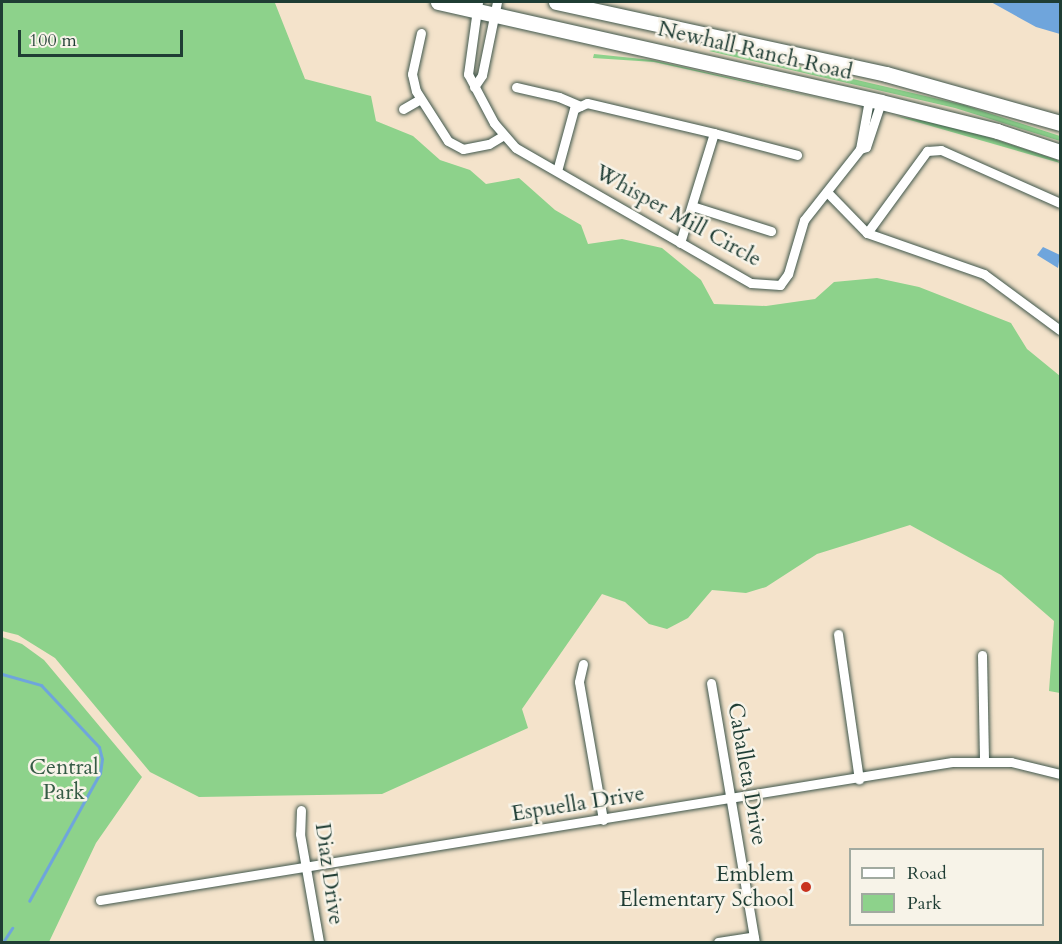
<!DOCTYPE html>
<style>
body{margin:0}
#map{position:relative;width:1062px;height:944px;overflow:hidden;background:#f4e3cb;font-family:Cardo,serif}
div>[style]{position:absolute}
.green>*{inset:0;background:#8dd28b}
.water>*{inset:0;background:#6fa5dc}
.stream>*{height:3px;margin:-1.5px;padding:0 1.5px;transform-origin:1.5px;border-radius:1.5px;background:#6fa5dc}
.roads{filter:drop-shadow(0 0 2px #3f564b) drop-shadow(0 0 2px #3f564b)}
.minor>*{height:9px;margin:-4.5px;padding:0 4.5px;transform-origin:4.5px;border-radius:4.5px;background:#fff}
.primary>*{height:15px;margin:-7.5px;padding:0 7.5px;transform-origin:7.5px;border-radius:7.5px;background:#fff}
.dots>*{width:16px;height:16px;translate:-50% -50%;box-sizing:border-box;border:3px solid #f7f3e8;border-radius:50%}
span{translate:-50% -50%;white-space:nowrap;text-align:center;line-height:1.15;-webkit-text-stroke:5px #f7f3e8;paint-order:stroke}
.street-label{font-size:22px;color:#1f3d34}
.park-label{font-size:22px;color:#355b45}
.poi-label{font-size:22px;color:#1f3d34}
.right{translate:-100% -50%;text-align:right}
.frame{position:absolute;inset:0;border:3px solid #1f3d34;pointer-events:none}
.legend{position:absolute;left:849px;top:848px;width:195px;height:78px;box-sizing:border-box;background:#f7f3e8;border:2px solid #a1aaa0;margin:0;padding:8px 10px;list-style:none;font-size:18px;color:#1f3d34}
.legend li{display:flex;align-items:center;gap:12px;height:30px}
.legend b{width:30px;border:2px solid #a1aaa0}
.scale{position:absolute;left:18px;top:30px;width:165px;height:27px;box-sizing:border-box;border:3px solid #1f3d34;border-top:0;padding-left:8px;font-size:18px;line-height:21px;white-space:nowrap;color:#1f3d34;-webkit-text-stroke:4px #f7f3e8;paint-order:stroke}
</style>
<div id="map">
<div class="green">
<div style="clip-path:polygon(2px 2px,275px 3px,305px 79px,371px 96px,376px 121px,413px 136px,440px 160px,470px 170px,486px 184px,519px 178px,555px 210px,581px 225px,588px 244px,622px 239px,662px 248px,701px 280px,714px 304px,766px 306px,815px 299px,834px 282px,877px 278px,919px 287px,1011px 323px,1027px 349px,1060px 376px,1060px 693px,1049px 691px,1054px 621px,1001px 575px,910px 525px,817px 554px,766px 587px,746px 593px,712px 590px,688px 618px,667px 629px,649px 624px,625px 602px,602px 594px,522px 709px,528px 728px,382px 794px,199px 797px,150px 772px,55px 658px,18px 635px,2px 631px)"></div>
<div style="clip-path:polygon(720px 48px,964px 105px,1060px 136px,1060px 141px,955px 108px,709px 51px)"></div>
<div style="clip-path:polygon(594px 54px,652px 60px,849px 105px,654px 62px,593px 58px)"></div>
<div style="clip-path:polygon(896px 116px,930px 122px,988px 137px,1057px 160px,1060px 163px)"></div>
<div style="clip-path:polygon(2px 637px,22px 644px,44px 660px,142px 777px,96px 843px,49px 942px,2px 942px)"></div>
</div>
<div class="water">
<div style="clip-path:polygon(991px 2px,1060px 2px,1060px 34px,1036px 27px)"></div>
<div style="clip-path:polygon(1043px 247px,1060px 255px,1058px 268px,1037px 255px)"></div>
</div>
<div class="stream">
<div style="left:2px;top:674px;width:41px;rotate:15.8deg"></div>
<div style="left:41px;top:685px;width:85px;rotate:46.9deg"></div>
<div style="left:99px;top:747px;width:12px;rotate:76deg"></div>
<div style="left:102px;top:759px;width:14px;rotate:98deg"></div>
<div style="left:100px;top:773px;width:146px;rotate:119deg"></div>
<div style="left:3px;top:942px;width:17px;rotate:-57deg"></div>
</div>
<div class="roads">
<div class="minor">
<div style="left:478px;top:2px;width:73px;rotate:97.9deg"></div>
<div style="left:468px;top:74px;width:55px;rotate:62deg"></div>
<div style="left:494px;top:123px;width:33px;rotate:49deg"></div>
<div style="left:516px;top:148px;width:271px;rotate:29.9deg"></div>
<div style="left:751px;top:283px;width:29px;rotate:4deg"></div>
<div style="left:780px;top:285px;width:14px;rotate:-54deg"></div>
<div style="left:788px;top:274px;width:56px;rotate:-73.5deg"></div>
<div style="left:804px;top:220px;width:90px;rotate:-51.7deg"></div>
<div style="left:860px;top:149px;width:6px;rotate:-18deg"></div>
<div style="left:866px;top:147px;width:47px;rotate:-71.6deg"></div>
<div style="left:421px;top:33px;width:42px;rotate:102.4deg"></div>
<div style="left:412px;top:74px;width:17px;rotate:77deg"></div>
<div style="left:416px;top:91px;width:59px;rotate:57.4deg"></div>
<div style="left:448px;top:141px;width:17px;rotate:28deg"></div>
<div style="left:463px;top:149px;width:26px;rotate:-11deg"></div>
<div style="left:489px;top:144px;width:17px;rotate:-31deg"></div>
<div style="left:474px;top:87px;width:14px;rotate:-56deg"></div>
<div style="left:482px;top:75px;width:75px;rotate:-78.4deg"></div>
<div style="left:516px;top:87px;width:44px;rotate:13.1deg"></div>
<div style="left:559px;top:97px;width:23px;rotate:23deg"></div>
<div style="left:403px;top:109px;width:20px;rotate:-30deg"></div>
<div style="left:714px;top:133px;width:86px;rotate:14.8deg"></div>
<div style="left:860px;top:149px;width:50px;rotate:-79.6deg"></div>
<div style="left:557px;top:171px;width:64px;rotate:-74.7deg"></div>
<div style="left:574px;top:109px;width:14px;rotate:-25deg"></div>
<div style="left:587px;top:103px;width:130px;rotate:13.3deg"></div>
<div style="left:714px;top:133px;width:115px;rotate:107.2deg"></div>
<div style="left:827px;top:192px;width:57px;rotate:45.7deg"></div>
<div style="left:867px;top:233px;width:124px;rotate:19.3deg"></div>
<div style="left:984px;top:274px;width:94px;rotate:36.4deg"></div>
<div style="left:692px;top:206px;width:83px;rotate:17.6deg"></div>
<div style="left:867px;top:233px;width:102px;rotate:-53.8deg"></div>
<div style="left:927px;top:151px;width:14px;rotate:-4deg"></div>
<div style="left:941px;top:150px;width:130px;rotate:24deg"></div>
<div style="left:838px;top:634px;width:147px;rotate:81.8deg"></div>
<div style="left:982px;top:655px;width:105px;rotate:88.9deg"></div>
<div style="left:583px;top:664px;width:18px;rotate:103deg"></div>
<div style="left:579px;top:682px;width:140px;rotate:80.1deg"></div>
<div style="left:711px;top:683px;width:263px;rotate:80.4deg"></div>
<div style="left:301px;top:810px;width:24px;rotate:92deg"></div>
<div style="left:300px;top:834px;width:110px;rotate:80deg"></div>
<div style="left:100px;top:900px;width:863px;rotate:-9.2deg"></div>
<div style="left:952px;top:762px;width:59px"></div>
<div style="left:1011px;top:762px;width:50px;rotate:13.8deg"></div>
<div style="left:718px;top:942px;width:36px;rotate:-9deg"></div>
</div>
<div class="primary">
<div style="left:438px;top:2px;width:454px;rotate:12.7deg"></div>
<div style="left:881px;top:102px;width:120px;rotate:14deg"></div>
<div style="left:997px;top:131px;width:66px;rotate:18.4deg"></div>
<div style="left:556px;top:2px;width:338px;rotate:12.3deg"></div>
<div style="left:886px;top:74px;width:181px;rotate:15.7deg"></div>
</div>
</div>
<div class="dots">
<div style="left:806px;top:887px;background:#c8321e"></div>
</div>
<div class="street-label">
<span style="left:755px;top:51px;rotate:13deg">Newhall Ranch Road</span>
<span style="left:678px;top:216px;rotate:29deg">Whisper Mill Circle</span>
<span style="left:747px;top:774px;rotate:80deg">Caballeta Drive</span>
<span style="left:578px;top:804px;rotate:-9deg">Espuella Drive</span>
<span style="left:329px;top:874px;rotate:82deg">Diaz Drive</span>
</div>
<div class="park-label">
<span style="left:64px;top:780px">Central<br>Park</span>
</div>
<div class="poi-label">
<span class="right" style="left:794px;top:887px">Emblem<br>Elementary School</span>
</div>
<div class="frame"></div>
<ul class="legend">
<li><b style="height:8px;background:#fff"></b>Road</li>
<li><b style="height:16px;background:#8dd28b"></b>Park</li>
</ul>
<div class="scale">100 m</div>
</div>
